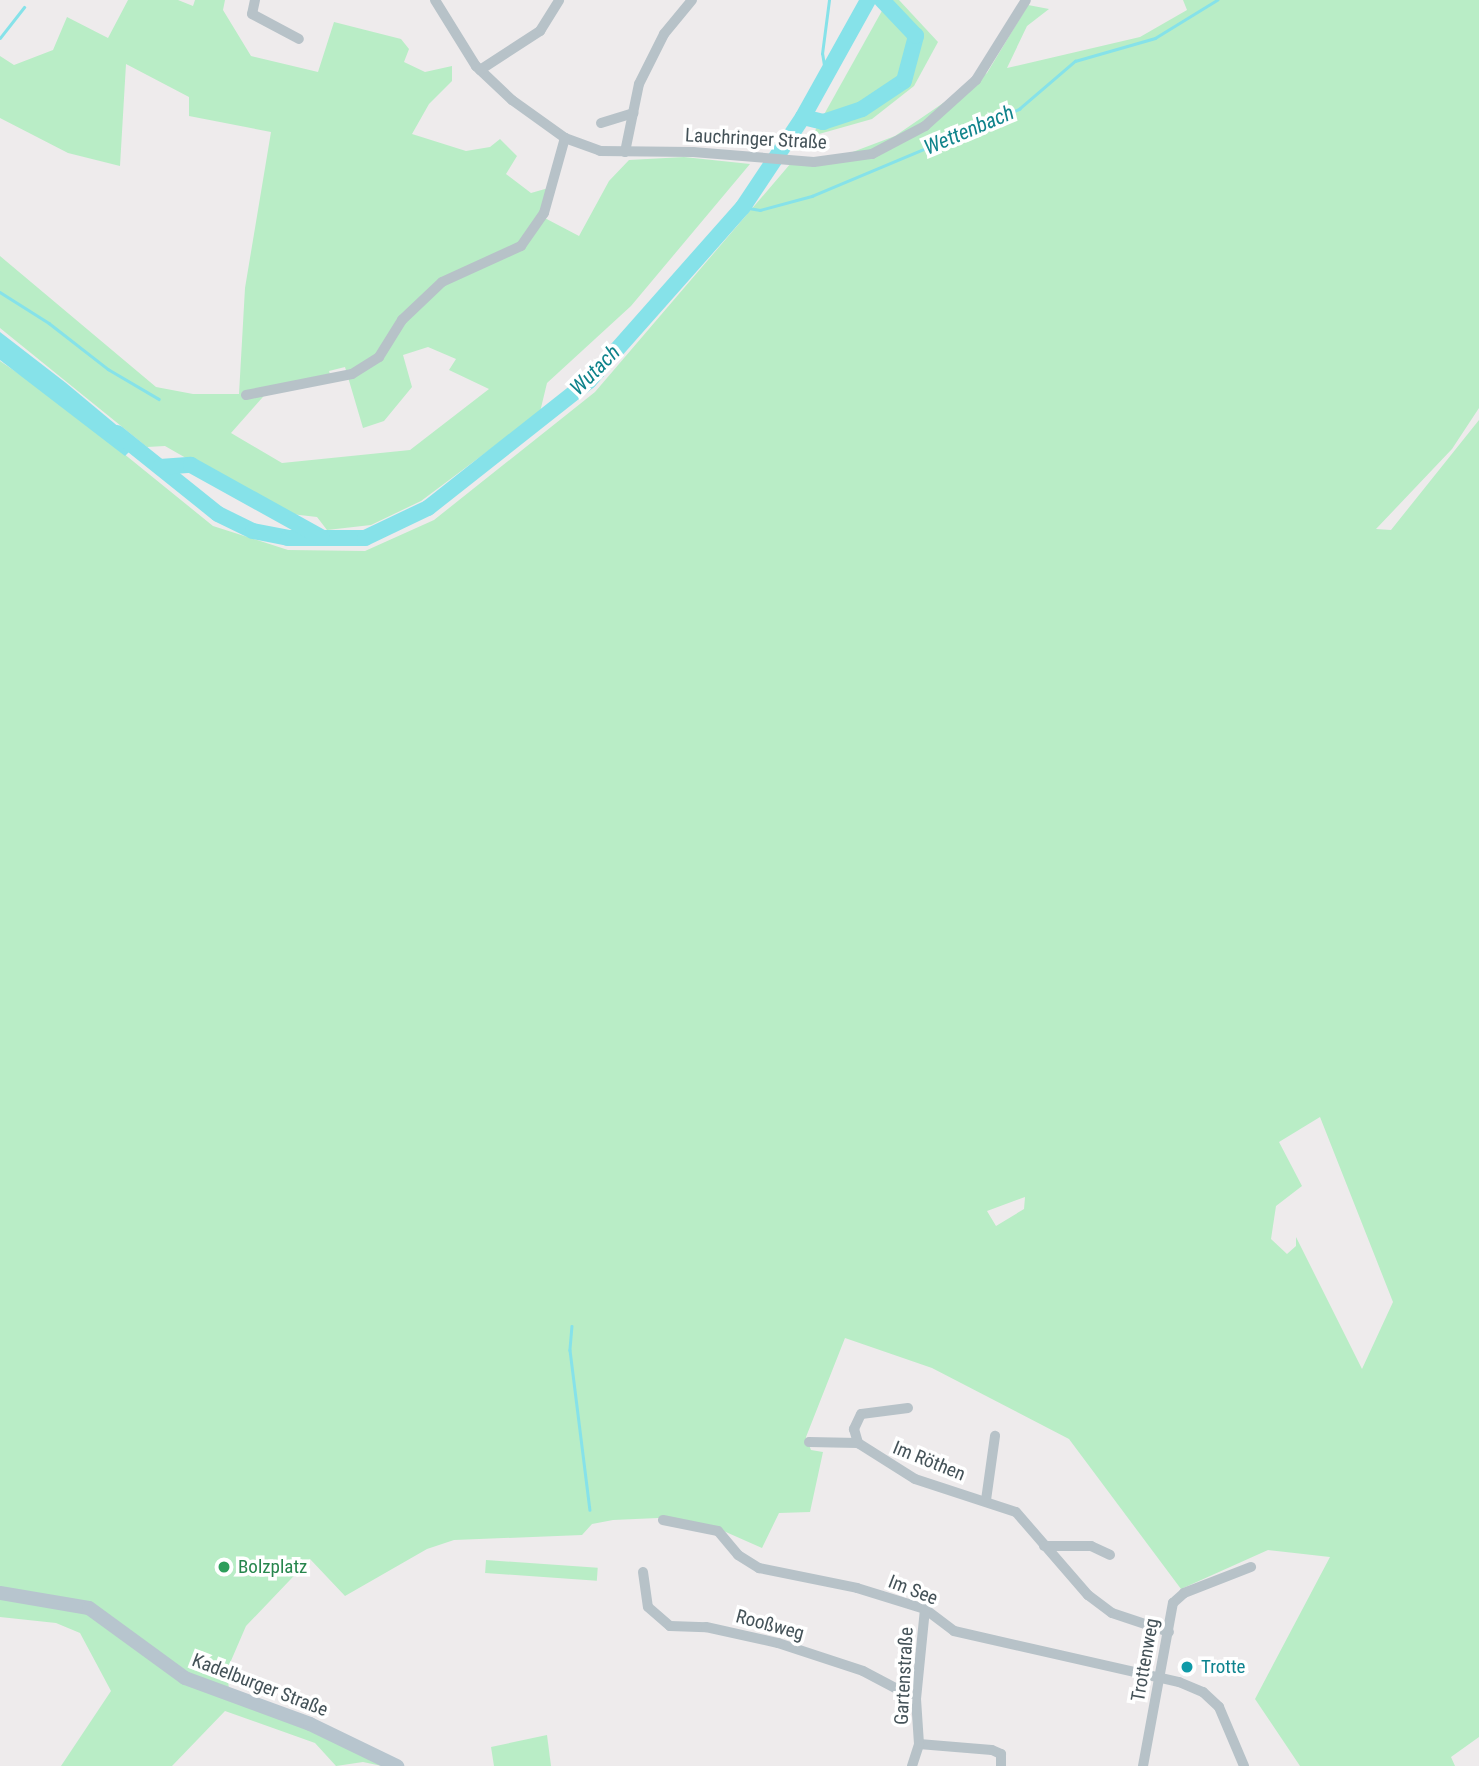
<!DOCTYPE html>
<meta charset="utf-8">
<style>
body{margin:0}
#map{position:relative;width:1479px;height:1766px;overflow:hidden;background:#eeebec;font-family:"Roboto Condensed",sans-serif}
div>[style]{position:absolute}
.green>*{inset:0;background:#b9edc6;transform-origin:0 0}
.water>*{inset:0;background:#86e2e9}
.stream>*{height:2.5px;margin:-1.25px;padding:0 1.25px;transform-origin:1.25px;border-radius:1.25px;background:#86e2e9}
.river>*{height:16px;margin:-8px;padding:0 8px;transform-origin:8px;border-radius:8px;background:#86e2e9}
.minor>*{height:10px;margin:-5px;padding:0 5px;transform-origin:5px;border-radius:5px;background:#b7c2c8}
.secondary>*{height:14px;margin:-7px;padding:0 7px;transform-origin:7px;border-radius:7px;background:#b7c5ce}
.dots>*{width:19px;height:19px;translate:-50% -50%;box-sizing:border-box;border:4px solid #fff;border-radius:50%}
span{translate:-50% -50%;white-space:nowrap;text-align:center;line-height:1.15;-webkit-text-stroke:7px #fff;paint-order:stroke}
.street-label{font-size:19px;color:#445258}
.leisure-label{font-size:19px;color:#27864d}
.left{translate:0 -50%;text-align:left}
.culture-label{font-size:19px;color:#0d838f}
.water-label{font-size:21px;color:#0f838b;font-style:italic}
</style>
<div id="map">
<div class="green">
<div style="clip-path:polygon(evenodd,128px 0,178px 0,193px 6px,195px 0,225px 0,223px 10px,251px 56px,318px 72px,334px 22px,401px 39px,409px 49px,404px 62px,425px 72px,452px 66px,452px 81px,429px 104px,412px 134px,466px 151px,490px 147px,500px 139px,517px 156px,506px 174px,531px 193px,552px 187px,539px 215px,579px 236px,609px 181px,629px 160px,684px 157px,750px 164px,631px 306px,547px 383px,540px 412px,421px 501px,371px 525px,327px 530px,317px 517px,291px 514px,254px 497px,165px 446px,147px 447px,0 328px,0 256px,156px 387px,193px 394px,239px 394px,245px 288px,271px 132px,189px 116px,189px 97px,126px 64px,120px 166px,68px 153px,0 118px,0 56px,14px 65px,53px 50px,67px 17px,108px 38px,128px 0,428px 347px,456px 359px,449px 370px,489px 389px,410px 450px,282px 463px,231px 433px,270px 389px,331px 378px,329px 371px,345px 367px,363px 428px,384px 421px,412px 387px,403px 355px,428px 347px)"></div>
<div style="clip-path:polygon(888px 0,899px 0,938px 42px,914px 86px,872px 119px,812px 136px)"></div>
<div style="clip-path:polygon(evenodd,1183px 0,1479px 0,1479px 408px,1452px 449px,1376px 529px,1391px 530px,1479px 420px,1479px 1737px,1451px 1757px,1455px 1766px,1300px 1766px,1255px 1699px,1330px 1557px,1268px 1550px,1181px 1589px,1069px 1439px,932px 1368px,845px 1338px,806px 1437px,811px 1450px,823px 1452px,810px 1512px,779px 1513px,762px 1548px,719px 1529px,658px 1518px,613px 1520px,592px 1524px,582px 1535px,454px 1540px,427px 1549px,345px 1596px,310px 1559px,246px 1626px,227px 1670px,229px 1690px,382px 1766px,363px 1762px,336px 1766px,315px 1743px,225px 1711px,172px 1766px,61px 1766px,111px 1691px,80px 1633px,56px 1623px,0 1617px,0 361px,60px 402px,213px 526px,288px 550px,365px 551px,434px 520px,595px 392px,791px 163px,842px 156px,895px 136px,987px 73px,1028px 5px,1049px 9px,1027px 26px,1007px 68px,1140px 37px,1187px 10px,1183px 0,1320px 1117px,1393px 1302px,1362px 1369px,1296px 1237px,1296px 1246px,1287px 1254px,1271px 1239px,1276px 1206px,1302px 1186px,1279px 1142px,1320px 1117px,1183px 0,1025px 1197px,1024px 1209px,996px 1226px,987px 1211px,1025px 1197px)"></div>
<div style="left:486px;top:1560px;width:112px;height:13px;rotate:4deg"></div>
<div style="clip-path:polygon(547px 1735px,551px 1766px,494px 1766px,491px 1747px)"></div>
</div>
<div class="water">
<div style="clip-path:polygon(0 332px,66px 383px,138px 443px,125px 456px,0 360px)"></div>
</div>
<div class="stream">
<div style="left:0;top:38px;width:39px;rotate:-52deg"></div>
<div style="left:826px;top:78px;width:24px;rotate:-99deg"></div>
<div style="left:822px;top:54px;width:54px;rotate:-82.6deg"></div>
<div style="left:743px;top:207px;width:17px;rotate:10deg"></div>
<div style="left:760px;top:210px;width:54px;rotate:-15.1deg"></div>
<div style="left:812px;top:196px;width:225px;rotate:-22.8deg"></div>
<div style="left:1019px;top:109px;width:74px;rotate:-40.6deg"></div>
<div style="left:1075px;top:61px;width:83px;rotate:-16deg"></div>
<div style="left:1155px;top:38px;width:73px;rotate:-31.5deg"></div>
<div style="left:0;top:292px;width:58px;rotate:32.3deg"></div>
<div style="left:49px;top:323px;width:75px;rotate:37.9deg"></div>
<div style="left:108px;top:369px;width:59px;rotate:30.5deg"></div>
<div style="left:572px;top:1326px;width:24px;rotate:95deg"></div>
<div style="left:570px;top:1350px;width:161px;rotate:82.9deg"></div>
</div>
<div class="river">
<div style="left:803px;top:117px;width:21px;rotate:14deg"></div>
<div style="left:823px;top:122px;width:41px;rotate:-18.4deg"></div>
<div style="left:862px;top:109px;width:50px;rotate:-33.7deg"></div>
<div style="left:904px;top:81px;width:47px;rotate:-75.1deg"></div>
<div style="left:916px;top:36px;width:50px;rotate:-133.4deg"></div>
<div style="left:117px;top:433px;width:129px;rotate:38.7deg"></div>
<div style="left:218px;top:514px;width:39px;rotate:26deg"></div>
<div style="left:253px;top:531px;width:36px;rotate:11deg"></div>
<div style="left:288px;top:538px;width:77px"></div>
<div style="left:365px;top:538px;width:70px;rotate:-25.5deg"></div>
<div style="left:428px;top:508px;width:205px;rotate:-38.3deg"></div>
<div style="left:589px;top:381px;width:232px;rotate:-48.5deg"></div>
<div style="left:743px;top:207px;width:108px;rotate:-56.3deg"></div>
<div style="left:803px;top:117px;width:134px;rotate:-60.9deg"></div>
<div style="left:160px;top:467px;width:31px;rotate:-4deg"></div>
<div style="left:191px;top:465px;width:149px;rotate:29deg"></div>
</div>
<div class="minor">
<div style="left:255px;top:0;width:14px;rotate:102deg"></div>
<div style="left:252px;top:14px;width:53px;rotate:28deg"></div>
<div style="left:435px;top:0;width:78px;rotate:58.2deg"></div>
<div style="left:476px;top:66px;width:50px;rotate:43.4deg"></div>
<div style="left:512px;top:100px;width:65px;rotate:35.6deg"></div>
<div style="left:565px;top:138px;width:37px;rotate:20deg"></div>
<div style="left:600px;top:151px;width:93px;rotate:0.6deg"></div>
<div style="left:693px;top:152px;width:121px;rotate:4.7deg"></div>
<div style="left:814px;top:162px;width:59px;rotate:-7.9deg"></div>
<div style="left:872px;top:154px;width:60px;rotate:-27.8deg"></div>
<div style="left:925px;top:126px;width:69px;rotate:-42deg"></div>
<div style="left:976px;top:80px;width:94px;rotate:-58deg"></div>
<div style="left:480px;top:70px;width:72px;rotate:-33deg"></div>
<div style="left:540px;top:31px;width:36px;rotate:-58deg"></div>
<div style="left:601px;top:123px;width:34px;rotate:-17deg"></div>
<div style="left:625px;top:152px;width:69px;rotate:-78.4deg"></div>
<div style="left:639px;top:84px;width:56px;rotate:-63.4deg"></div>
<div style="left:664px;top:34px;width:44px;rotate:-50.5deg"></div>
<div style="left:246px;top:395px;width:108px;rotate:-11.2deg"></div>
<div style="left:352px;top:374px;width:32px;rotate:-32deg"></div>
<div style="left:379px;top:357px;width:44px;rotate:-58.1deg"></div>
<div style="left:402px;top:320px;width:55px;rotate:-43.5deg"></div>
<div style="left:442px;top:282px;width:87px;rotate:-24.5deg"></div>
<div style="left:521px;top:246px;width:40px;rotate:-55.1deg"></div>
<div style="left:544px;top:213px;width:78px;rotate:-74.4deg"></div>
<div style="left:908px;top:1408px;width:47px;rotate:172.7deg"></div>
<div style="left:861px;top:1414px;width:17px;rotate:115deg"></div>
<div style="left:854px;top:1429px;width:15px;rotate:74deg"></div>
<div style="left:858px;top:1443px;width:67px;rotate:32.3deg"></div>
<div style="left:915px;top:1479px;width:106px;rotate:18.1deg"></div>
<div style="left:1016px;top:1512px;width:110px;rotate:49.1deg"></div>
<div style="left:1088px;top:1595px;width:30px;rotate:37deg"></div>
<div style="left:1112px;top:1613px;width:60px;rotate:18.4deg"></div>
<div style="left:809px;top:1442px;width:49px;rotate:1.2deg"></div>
<div style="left:986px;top:1500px;width:65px;rotate:-82deg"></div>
<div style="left:663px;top:1520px;width:56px;rotate:11.3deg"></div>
<div style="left:718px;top:1531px;width:31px;rotate:50deg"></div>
<div style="left:738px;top:1555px;width:25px;rotate:32deg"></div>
<div style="left:759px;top:1568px;width:100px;rotate:11.5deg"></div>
<div style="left:857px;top:1588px;width:71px;rotate:17.2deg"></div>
<div style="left:925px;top:1609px;width:36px;rotate:37deg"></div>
<div style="left:954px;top:1631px;width:231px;rotate:12.8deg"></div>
<div style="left:1179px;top:1682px;width:26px;rotate:23deg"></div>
<div style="left:1203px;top:1692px;width:22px;rotate:43deg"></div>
<div style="left:1219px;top:1707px;width:64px;rotate:67deg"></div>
<div style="left:1044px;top:1546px;width:47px"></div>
<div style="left:1091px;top:1546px;width:21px;rotate:25deg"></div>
<div style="left:643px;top:1572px;width:35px;rotate:82deg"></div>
<div style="left:648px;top:1607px;width:29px;rotate:41deg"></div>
<div style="left:670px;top:1626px;width:36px;rotate:2deg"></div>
<div style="left:706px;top:1627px;width:74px;rotate:12.5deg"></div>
<div style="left:778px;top:1643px;width:89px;rotate:18.2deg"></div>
<div style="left:863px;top:1671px;width:60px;rotate:27.8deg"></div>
<div style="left:919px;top:1744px;width:73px;rotate:4.7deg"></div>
<div style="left:992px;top:1750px;width:10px;rotate:24deg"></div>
<div style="left:1001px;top:1754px;width:12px;rotate:90deg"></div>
<div style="left:912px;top:1766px;width:23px;rotate:-72deg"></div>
<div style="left:919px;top:1744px;width:45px;rotate:-93.8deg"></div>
<div style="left:916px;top:1699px;width:90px;rotate:-84.3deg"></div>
<div style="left:1143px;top:1766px;width:166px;rotate:-79.6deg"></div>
<div style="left:1173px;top:1603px;width:15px;rotate:-42deg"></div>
<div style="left:1184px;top:1593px;width:72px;rotate:-21.2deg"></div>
</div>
<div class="secondary">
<div style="left:0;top:1593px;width:90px;rotate:9.6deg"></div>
<div style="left:89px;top:1608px;width:119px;rotate:36.1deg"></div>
<div style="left:185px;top:1678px;width:133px;rotate:20.2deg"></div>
<div style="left:310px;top:1724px;width:97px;rotate:25.8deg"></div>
</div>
<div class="dots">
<div style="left:224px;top:1567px;background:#2e9e5b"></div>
<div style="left:1187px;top:1667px;background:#0f9aa8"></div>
</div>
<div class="street-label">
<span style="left:756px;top:139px;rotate:3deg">Lauchringer Straße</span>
<span style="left:929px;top:1461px;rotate:22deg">Im Röthen</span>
<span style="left:913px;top:1590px;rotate:21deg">Im See</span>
<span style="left:770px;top:1625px;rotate:15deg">Rooßweg</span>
<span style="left:1145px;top:1660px;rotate:-80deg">Trottenweg</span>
<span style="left:904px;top:1676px;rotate:-87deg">Gartenstraße</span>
<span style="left:260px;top:1685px;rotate:21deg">Kadelburger Straße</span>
</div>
<div class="leisure-label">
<span class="left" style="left:238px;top:1567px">Bolzplatz</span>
</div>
<div class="culture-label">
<span class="left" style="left:1201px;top:1667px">Trotte</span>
</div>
<div class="water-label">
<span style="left:969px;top:130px;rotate:-23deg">Wettenbach</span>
<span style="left:595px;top:370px;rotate:-45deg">Wutach</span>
</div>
</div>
